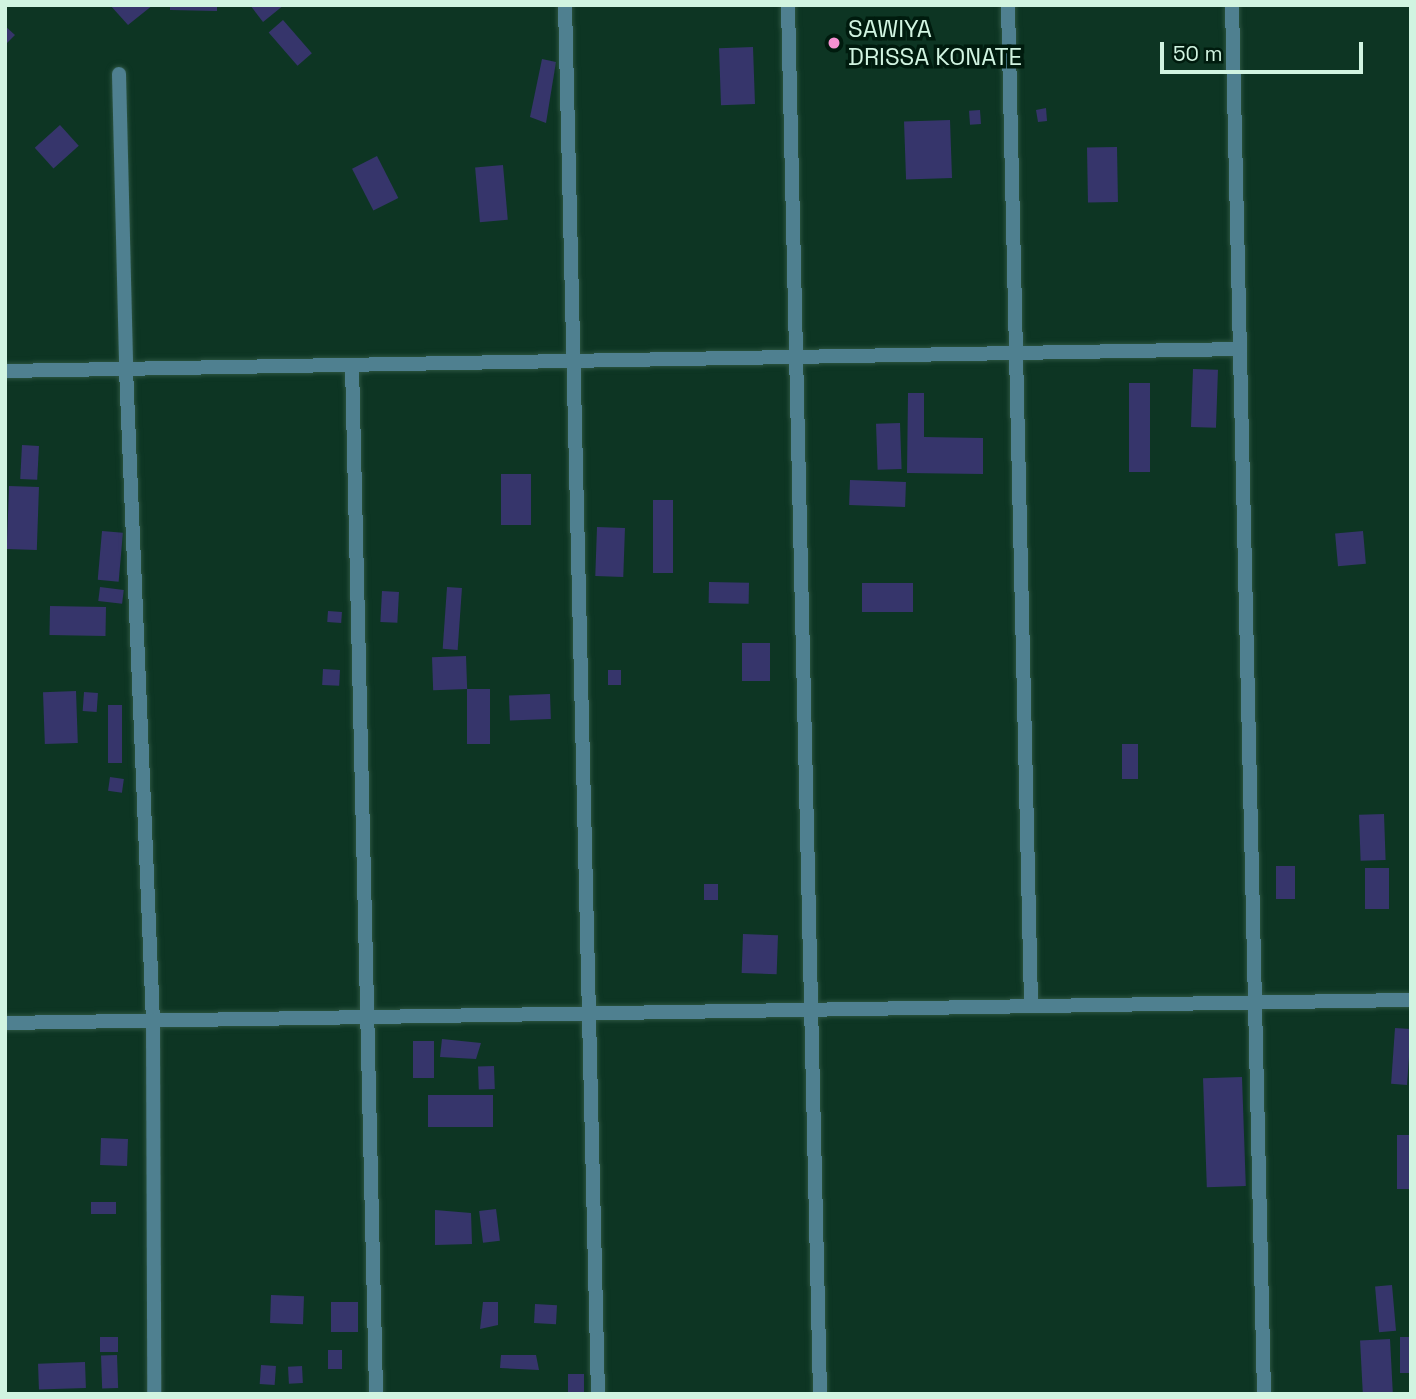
<!DOCTYPE html>
<style>
body{margin:0}
#map{position:relative;width:1416px;height:1399px;overflow:hidden;background:#0d3523;font-family:"Space Grotesk",sans-serif}
div>[style]{position:absolute}
.building>*{inset:0;background:#36356b;transform-origin:0 0}
.roads{filter:drop-shadow(0 0 2px #2c5441) drop-shadow(0 0 2px #2c5441)}
.minor>*{height:14px;margin:-7px;padding:0 7px;transform-origin:7px;border-radius:7px;background:#4f8090}
.dots>*{width:19px;height:19px;translate:-50% -50%;box-sizing:border-box;border:4px solid #001b0e;border-radius:50%}
span{translate:-50% -50%;white-space:nowrap;text-align:center;line-height:1.15;-webkit-text-stroke:7px #001b0e;paint-order:stroke}
.poi-label{font-size:24px;color:#d1f4e1}
.left{translate:0 -50%;text-align:left}
.frame{position:absolute;inset:0;border:7px solid #d1f4e1;pointer-events:none}
.scale{position:absolute;left:1160px;top:42px;width:203px;height:32px;box-sizing:border-box;border:4px solid #d1f4e1;border-top:0;padding-left:9px;font-size:21px;line-height:24px;white-space:nowrap;color:#d1f4e1;-webkit-text-stroke:5px #001b0e;paint-order:stroke}
</style>
<div id="map">
<div class="building">
<div style="clip-path:polygon(110px 5px,153px 5px,128px 25px)"></div>
<div style="clip-path:polygon(170px 5px,217px 5px,217px 11px,170px 10px)"></div>
<div style="clip-path:polygon(250px 5px,284px 5px,263px 22px)"></div>
<div style="left:283px;top:20px;width:44px;height:19px;rotate:49deg"></div>
<div style="clip-path:polygon(5px 26px,15px 35px,5px 45px)"></div>
<div style="left:753px;top:47px;width:57px;height:34px;rotate:88deg"></div>
<div style="clip-path:polygon(542px 59px,556px 62px,546px 123px,530px 117px)"></div>
<div style="clip-path:polygon(1046px 108px,1047px 121px,1038px 122px,1036px 110px)"></div>
<div style="left:980px;top:110px;width:14px;height:11px;rotate:86deg"></div>
<div style="left:950px;top:120px;width:58px;height:46px;rotate:88deg"></div>
<div style="left:60px;top:125px;width:28px;height:34px;rotate:48deg"></div>
<div style="left:1117px;top:147px;width:55px;height:30px;rotate:89deg"></div>
<div style="left:377px;top:156px;width:47px;height:28px;rotate:63deg"></div>
<div style="left:503px;top:165px;width:55px;height:28px;rotate:85deg"></div>
<div style="left:1193px;top:369px;width:25px;height:58px;rotate:2deg"></div>
<div style="left:1129px;top:383px;width:21px;height:89px"></div>
<div style="clip-path:polygon(908px 393px,924px 393px,924px 437px,983px 438px,983px 474px,907px 473px)"></div>
<div style="left:900px;top:423px;width:46px;height:24px;rotate:88deg"></div>
<div style="left:22px;top:445px;width:17px;height:34px;rotate:3deg"></div>
<div style="left:501px;top:474px;width:30px;height:51px"></div>
<div style="left:850px;top:480px;width:56px;height:25px;rotate:2deg"></div>
<div style="left:9px;top:486px;width:30px;height:63px;rotate:2deg"></div>
<div style="left:653px;top:500px;width:20px;height:73px"></div>
<div style="left:597px;top:527px;width:28px;height:49px;rotate:2deg"></div>
<div style="left:102px;top:531px;width:21px;height:49px;rotate:5deg"></div>
<div style="left:1363px;top:531px;width:33px;height:28px;rotate:85deg"></div>
<div style="left:709px;top:582px;width:40px;height:21px;rotate:1deg"></div>
<div style="left:913px;top:583px;width:29px;height:51px;rotate:90deg"></div>
<div style="left:100px;top:587px;width:24px;height:14px;rotate:7deg"></div>
<div style="left:447px;top:587px;width:15px;height:62px;rotate:4deg"></div>
<div style="left:382px;top:591px;width:17px;height:31px;rotate:3deg"></div>
<div style="left:50px;top:606px;width:56px;height:29px;rotate:1deg"></div>
<div style="left:328px;top:611px;width:14px;height:11px;rotate:4deg"></div>
<div style="left:742px;top:643px;width:28px;height:38px"></div>
<div style="left:466px;top:656px;width:33px;height:34px;rotate:88deg"></div>
<div style="left:323px;top:669px;width:17px;height:16px;rotate:3deg"></div>
<div style="left:608px;top:670px;width:13px;height:15px"></div>
<div style="left:467px;top:689px;width:23px;height:55px"></div>
<div style="left:76px;top:691px;width:52px;height:33px;rotate:88deg"></div>
<div style="left:84px;top:692px;width:14px;height:19px;rotate:4deg"></div>
<div style="left:550px;top:694px;width:25px;height:41px;rotate:88deg"></div>
<div style="left:108px;top:705px;width:14px;height:58px"></div>
<div style="left:1122px;top:744px;width:16px;height:35px"></div>
<div style="left:110px;top:777px;width:14px;height:14px;rotate:8deg"></div>
<div style="left:1384px;top:814px;width:46px;height:25px;rotate:88deg"></div>
<div style="left:1276px;top:866px;width:19px;height:33px"></div>
<div style="left:1365px;top:868px;width:24px;height:41px"></div>
<div style="left:704px;top:884px;width:14px;height:16px"></div>
<div style="left:743px;top:934px;width:35px;height:39px;rotate:2deg"></div>
<div style="left:1395px;top:1028px;width:16px;height:56px;rotate:4deg"></div>
<div style="clip-path:polygon(442px 1039px,481px 1043px,476px 1059px,440px 1057px)"></div>
<div style="left:413px;top:1041px;width:21px;height:37px"></div>
<div style="left:494px;top:1066px;width:23px;height:16px;rotate:88deg"></div>
<div style="left:1242px;top:1077px;width:109px;height:39px;rotate:88deg"></div>
<div style="left:428px;top:1095px;width:65px;height:32px"></div>
<div style="left:1397px;top:1135px;width:14px;height:54px"></div>
<div style="left:101px;top:1138px;width:27px;height:27px;rotate:2deg"></div>
<div style="left:91px;top:1202px;width:25px;height:12px"></div>
<div style="left:496px;top:1209px;width:32px;height:17px;rotate:83deg"></div>
<div style="clip-path:polygon(435px 1210px,471px 1213px,472px 1244px,435px 1245px)"></div>
<div style="left:1392px;top:1285px;width:46px;height:17px;rotate:85deg"></div>
<div style="left:271px;top:1295px;width:33px;height:28px;rotate:2deg"></div>
<div style="left:331px;top:1302px;width:27px;height:30px"></div>
<div style="clip-path:polygon(483px 1302px,498px 1302px,498px 1325px,480px 1329px)"></div>
<div style="left:535px;top:1304px;width:22px;height:19px;rotate:3deg"></div>
<div style="left:100px;top:1337px;width:18px;height:15px"></div>
<div style="left:1400px;top:1337px;width:11px;height:36px"></div>
<div style="left:1390px;top:1339px;width:55px;height:30px;rotate:87deg"></div>
<div style="left:328px;top:1350px;width:14px;height:19px"></div>
<div style="left:117px;top:1355px;width:33px;height:16px;rotate:88deg"></div>
<div style="clip-path:polygon(501px 1355px,536px 1355px,539px 1370px,500px 1368px)"></div>
<div style="left:85px;top:1362px;width:26px;height:47px;rotate:88deg"></div>
<div style="left:261px;top:1365px;width:15px;height:19px;rotate:4deg"></div>
<div style="left:302px;top:1366px;width:17px;height:14px;rotate:87deg"></div>
<div style="left:568px;top:1374px;width:16px;height:18px"></div>
</div>
<div class="roads">
<div class="minor">
<div style="left:565px;top:5px;width:1389px;rotate:88.64deg"></div>
<div style="left:788px;top:5px;width:1389px;rotate:88.68deg"></div>
<div style="left:1008px;top:5px;width:1001px;rotate:88.68deg"></div>
<div style="left:1232px;top:5px;width:1389px;rotate:88.68deg"></div>
<div style="left:119px;top:74px;width:295px;rotate:88.6deg"></div>
<div style="left:126px;top:369px;width:652px;rotate:87.63deg"></div>
<div style="left:153px;top:1020px;width:374px;rotate:89.8deg"></div>
<div style="left:352px;top:365px;width:1029px;rotate:88.66deg"></div>
<div style="left:5px;top:371px;width:1235px;rotate:-1.02deg"></div>
<div style="left:5px;top:1023px;width:1406px;rotate:-0.94deg"></div>
</div>
</div>
<div class="dots">
<div style="left:834px;top:43px;background:#f591d2"></div>
</div>
<div class="poi-label">
<span class="left" style="left:848px;top:43px">SAWIYA<br>DRISSA KONATE</span>
</div>
<div class="frame"></div>
<div class="scale">50 m</div>
</div>
